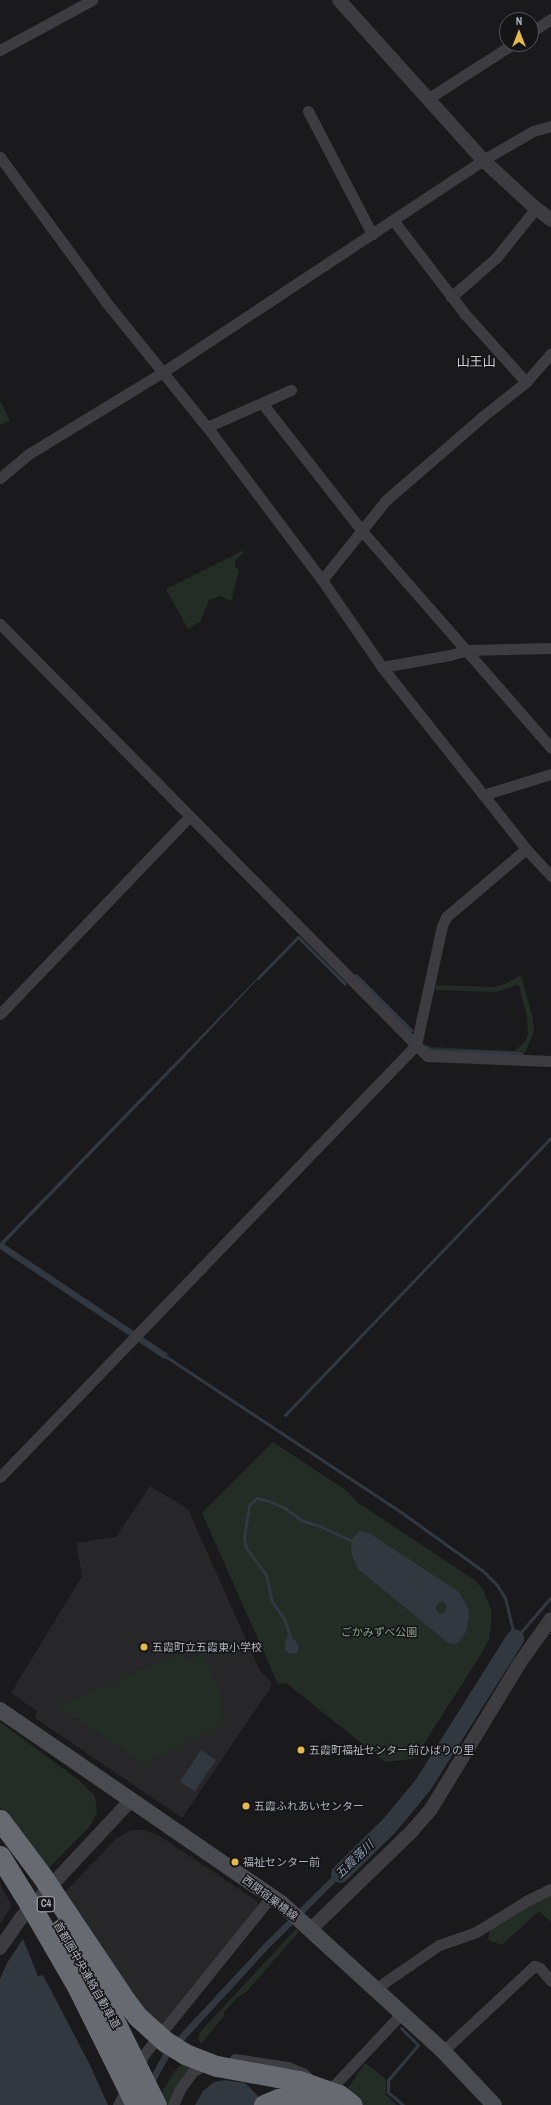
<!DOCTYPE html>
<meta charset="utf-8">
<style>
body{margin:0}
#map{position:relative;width:551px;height:2105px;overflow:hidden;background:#1a1a1c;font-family:"Archivo Narrow","Noto Sans JP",sans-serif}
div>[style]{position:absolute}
.built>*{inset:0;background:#272629}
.green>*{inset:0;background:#242c26}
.water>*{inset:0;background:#313840;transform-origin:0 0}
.stream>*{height:3px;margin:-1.5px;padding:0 1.5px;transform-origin:1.5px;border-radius:1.5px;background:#313840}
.river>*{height:18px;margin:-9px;padding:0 9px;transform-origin:9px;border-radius:9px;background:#313840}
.minor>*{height:11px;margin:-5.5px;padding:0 5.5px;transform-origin:5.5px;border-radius:5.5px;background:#3c3c41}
.tertiary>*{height:14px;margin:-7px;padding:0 7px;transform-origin:7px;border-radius:7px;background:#3c3c41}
.secondary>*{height:16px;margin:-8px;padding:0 8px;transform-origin:8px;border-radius:8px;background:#4a4b51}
.motorway>*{height:21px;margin:-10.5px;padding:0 10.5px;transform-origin:10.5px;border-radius:10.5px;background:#686a72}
.motorway-bridge>*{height:21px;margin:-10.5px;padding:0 10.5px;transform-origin:10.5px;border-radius:10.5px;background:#686a72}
.dots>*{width:11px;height:11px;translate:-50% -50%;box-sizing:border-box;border:2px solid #151517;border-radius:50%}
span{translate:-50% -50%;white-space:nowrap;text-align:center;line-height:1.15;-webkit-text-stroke:3px #151517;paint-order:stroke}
.shield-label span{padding:1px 3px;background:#151517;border:1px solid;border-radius:3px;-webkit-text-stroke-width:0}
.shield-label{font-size:10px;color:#aeb1bb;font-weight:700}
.park-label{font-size:11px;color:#86a48a}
.poi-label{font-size:11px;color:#aeb1bb}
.left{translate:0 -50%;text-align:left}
.street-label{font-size:11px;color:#aeb1bb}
.water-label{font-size:12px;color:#889cb3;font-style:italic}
.quarter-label{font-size:13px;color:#cfd0d7}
.north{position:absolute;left:499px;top:12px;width:40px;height:40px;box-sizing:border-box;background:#151517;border:1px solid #525359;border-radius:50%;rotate:0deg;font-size:11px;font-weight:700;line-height:16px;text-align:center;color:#aeb1bb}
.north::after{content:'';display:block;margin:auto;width:14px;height:18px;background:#e6ba49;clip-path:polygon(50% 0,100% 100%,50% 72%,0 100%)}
</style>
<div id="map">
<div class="built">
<div style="clip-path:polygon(150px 1486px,188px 1509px,260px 1671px,271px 1682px,271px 1687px,182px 1818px,35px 1718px,37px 1711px,11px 1693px,82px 1576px,76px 1543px,116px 1537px)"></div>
<div style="clip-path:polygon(137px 1830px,144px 1830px,158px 1835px,257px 1901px,258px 1908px,161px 2026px,128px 1994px,63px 1894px,117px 1838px,129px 1831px)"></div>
<div style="clip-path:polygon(0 1884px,12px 1906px,0 1924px)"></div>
</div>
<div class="green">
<div style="clip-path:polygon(0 401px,10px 420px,0 425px)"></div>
<div style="clip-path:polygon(242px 551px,244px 552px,235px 561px,235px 567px,239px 570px,231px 601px,220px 596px,209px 600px,200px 622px,188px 629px,166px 589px)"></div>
<div style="clip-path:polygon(521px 975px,533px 1019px,534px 1032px,523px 1057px,430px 1053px,424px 1048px,424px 1044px,432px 1047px,514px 1051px,518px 1048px,526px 1040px,528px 1034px,527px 1017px,519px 986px,517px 985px,496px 992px,435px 990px,436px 985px,495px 987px,505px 984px)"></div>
<div style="clip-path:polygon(273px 1442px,347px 1491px,357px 1502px,476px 1581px,483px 1590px,491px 1609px,491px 1624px,489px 1640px,475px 1664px,414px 1759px,385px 1762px,286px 1683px,278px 1684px,202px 1513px)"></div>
<div style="clip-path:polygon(181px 1653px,184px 1661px,204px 1653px,219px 1690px,225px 1725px,165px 1754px,143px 1763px,58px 1706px)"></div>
<div style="clip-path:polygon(0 1722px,80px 1781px,95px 1796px,97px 1812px,90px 1826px,46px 1871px,0 1808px)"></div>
<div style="clip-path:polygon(551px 1895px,551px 1922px,539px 1911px,502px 1945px,488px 1940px,489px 1933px,492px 1928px,516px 1911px)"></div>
<div style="clip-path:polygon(296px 1929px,299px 1932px,247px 1991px,237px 1998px,224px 2012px,224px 2016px,201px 2044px,198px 2038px,200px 2035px,199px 2033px)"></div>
<div style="clip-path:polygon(186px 2060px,195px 2064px,169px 2105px,165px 2105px,160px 2095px,175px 2071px)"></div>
<div style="clip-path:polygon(365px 2063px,386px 2079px,386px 2095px,397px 2105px,360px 2105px,345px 2093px)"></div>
</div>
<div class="water">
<div style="clip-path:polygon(300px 934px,182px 1060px,4px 1244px,168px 1354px,164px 1359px,0 1249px,0 1243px)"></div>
<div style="clip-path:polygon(evenodd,359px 1531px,369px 1533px,459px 1592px,468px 1608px,469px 1616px,466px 1632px,458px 1643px,454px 1644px,447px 1642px,358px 1569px,352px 1555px,351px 1545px,352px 1539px,359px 1531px,440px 1602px,444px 1602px,447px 1607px,445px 1612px,442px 1614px,438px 1613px,435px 1608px,440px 1602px)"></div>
<div style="clip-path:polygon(288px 1636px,291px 1636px,299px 1646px,298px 1651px,296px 1653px,290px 1654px,285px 1650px,285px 1642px)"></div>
<div style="left:201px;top:1750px;width:18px;height:38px;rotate:34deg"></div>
<div style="clip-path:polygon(355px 1854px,359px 1859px,269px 1948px,169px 2057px,143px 2105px,139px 2099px,164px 2052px,264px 1944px)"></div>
<div style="clip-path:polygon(23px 1939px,38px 1976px,43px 1975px,90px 2065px,108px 2105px,0 2105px,0 1979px,7px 1963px)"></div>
<div style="clip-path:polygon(225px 2080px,245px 2083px,267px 2105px,195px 2105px,203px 2091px,214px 2082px)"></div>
</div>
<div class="stream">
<div style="left:356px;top:975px;width:78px;rotate:45deg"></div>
<div style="left:258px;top:978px;width:57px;rotate:-45.7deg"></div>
<div style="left:298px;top:937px;width:66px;rotate:45deg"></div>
<div style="left:427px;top:1047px;width:5px;rotate:37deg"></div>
<div style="left:431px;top:1050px;width:90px;rotate:1.9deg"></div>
<div style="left:162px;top:1354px;width:291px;rotate:33.5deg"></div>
<div style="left:405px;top:1515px;width:96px;rotate:35.7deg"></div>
<div style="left:483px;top:1571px;width:20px;rotate:45deg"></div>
<div style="left:497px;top:1585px;width:15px;rotate:58deg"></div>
<div style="left:505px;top:1598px;width:42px;rotate:76.3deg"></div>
<div style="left:285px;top:1415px;width:384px;rotate:-46.2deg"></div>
<div style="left:290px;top:1636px;width:18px;rotate:-109deg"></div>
<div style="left:284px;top:1619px;width:22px;rotate:-124deg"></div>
<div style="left:272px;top:1601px;width:27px;rotate:-103deg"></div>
<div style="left:266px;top:1575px;width:34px;rotate:-126deg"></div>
<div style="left:246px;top:1547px;width:9px;rotate:-103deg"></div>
<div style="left:244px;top:1538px;width:33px;rotate:-81deg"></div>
<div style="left:249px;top:1505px;width:11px;rotate:-41deg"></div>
<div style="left:257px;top:1498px;width:12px;rotate:14deg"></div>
<div style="left:269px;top:1501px;width:17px;rotate:24deg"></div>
<div style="left:285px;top:1508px;width:20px;rotate:37deg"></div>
<div style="left:301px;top:1520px;width:20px;rotate:18deg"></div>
<div style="left:320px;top:1526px;width:35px;rotate:25deg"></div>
<div style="left:515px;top:1639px;width:55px;rotate:-49.4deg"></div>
<div style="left:401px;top:2028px;width:24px;rotate:45deg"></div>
<div style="left:418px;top:2045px;width:46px;rotate:130.6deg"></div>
<div style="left:388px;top:2080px;width:12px;rotate:90deg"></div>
<div style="left:388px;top:2092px;width:20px;rotate:41deg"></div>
</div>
<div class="river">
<div style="left:340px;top:1874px;width:69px;rotate:-44.4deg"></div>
<div style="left:389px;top:1826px;width:53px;rotate:-50.3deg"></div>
<div style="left:423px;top:1785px;width:173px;rotate:-57.8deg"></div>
</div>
<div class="minor">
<div style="left:531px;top:32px;width:24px;rotate:-33deg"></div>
<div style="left:0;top:50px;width:105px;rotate:-28.5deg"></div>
<div style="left:429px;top:98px;width:100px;rotate:-32.7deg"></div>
<div style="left:308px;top:111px;width:139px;rotate:62.5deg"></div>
<div style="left:0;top:157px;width:180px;rotate:53.8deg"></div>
<div style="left:106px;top:302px;width:161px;rotate:51.1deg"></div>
<div style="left:207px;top:427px;width:191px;rotate:53.1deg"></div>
<div style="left:322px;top:580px;width:106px;rotate:55.4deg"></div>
<div style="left:382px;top:667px;width:232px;rotate:51.6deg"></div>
<div style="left:526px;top:849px;width:37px;rotate:47deg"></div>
<div style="left:393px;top:220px;width:117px;rotate:52.6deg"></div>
<div style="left:464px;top:313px;width:93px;rotate:48.1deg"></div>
<div style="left:451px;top:297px;width:60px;rotate:-40.9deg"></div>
<div style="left:496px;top:258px;width:64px;rotate:-51.3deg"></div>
<div style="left:262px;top:403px;width:162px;rotate:52deg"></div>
<div style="left:362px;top:531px;width:288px;rotate:48.9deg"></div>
<div style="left:207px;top:427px;width:92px;rotate:-23.8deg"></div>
<div style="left:0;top:478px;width:35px;rotate:-40deg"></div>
<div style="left:27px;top:455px;width:159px;rotate:-31.4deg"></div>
<div style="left:163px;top:372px;width:384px;rotate:-33.5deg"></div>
<div style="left:483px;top:160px;width:58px;rotate:-30.1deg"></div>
<div style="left:533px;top:131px;width:19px;rotate:-16deg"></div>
<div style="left:322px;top:580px;width:102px;rotate:-51.3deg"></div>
<div style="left:386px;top:500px;width:127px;rotate:-40.8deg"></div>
<div style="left:482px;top:417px;width:56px;rotate:-38.5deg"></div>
<div style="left:526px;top:382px;width:38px;rotate:-49deg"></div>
<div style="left:0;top:624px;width:607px;rotate:45.33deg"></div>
<div style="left:427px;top:1056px;width:124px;rotate:2.3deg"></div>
<div style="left:382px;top:667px;width:69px;rotate:-10deg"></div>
<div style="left:450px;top:655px;width:18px;rotate:-16deg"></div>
<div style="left:467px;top:650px;width:84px;rotate:-1.4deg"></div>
<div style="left:483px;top:795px;width:71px;rotate:-17.2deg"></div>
<div style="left:0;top:1014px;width:274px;rotate:-46.2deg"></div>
<div style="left:0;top:1477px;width:600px;rotate:-46.08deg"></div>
<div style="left:416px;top:1045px;width:122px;rotate:-77.7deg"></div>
<div style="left:442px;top:926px;width:10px;rotate:-66deg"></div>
<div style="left:446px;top:917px;width:105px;rotate:-40.4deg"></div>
<div style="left:375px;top:1989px;width:78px;rotate:-34.5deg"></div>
<div style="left:439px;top:1945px;width:39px;rotate:-19deg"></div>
<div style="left:476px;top:1932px;width:61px;rotate:-31.6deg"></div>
<div style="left:528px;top:1900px;width:25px;rotate:-26deg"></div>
<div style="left:443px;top:2051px;width:125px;rotate:-43deg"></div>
<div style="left:534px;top:1966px;width:6px;rotate:18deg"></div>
<div style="left:540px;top:1968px;width:17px;rotate:50deg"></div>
<div style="left:235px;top:2059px;width:53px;rotate:8.7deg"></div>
<div style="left:287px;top:2067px;width:17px;rotate:21deg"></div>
<div style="left:303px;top:2073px;width:7px;rotate:45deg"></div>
<div style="left:136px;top:2069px;width:18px;rotate:-61deg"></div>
<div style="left:145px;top:2053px;width:201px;rotate:-51.1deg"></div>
<div style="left:326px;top:2094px;width:111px;rotate:-46.8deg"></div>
<div style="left:118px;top:2105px;width:21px;rotate:-62deg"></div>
<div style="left:173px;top:2105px;width:17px;rotate:-66deg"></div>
<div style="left:180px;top:2089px;width:22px;rotate:-54deg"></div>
<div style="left:193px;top:2071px;width:17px;rotate:-24deg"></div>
</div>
<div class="tertiary">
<div style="left:339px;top:0;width:215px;rotate:48deg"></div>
<div style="left:483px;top:160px;width:67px;rotate:42.6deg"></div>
<div style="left:532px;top:205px;width:24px;rotate:38deg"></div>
<div style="left:311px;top:1929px;width:141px;rotate:-44.1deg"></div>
<div style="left:412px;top:1831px;width:29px;rotate:-49deg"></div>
<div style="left:431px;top:1809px;width:170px;rotate:-58.7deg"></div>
<div style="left:519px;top:1664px;width:55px;rotate:-54.6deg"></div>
<div style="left:0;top:1948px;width:37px;rotate:-55deg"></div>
<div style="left:21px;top:1918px;width:161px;rotate:-47deg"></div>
</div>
<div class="secondary">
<div style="left:0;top:1710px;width:341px;rotate:34.5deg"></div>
<div style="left:281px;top:1903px;width:219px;rotate:42.4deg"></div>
<div style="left:443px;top:2051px;width:74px;rotate:46.6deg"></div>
</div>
<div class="motorway">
<div style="left:339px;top:2095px;width:16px;rotate:38deg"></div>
<div style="left:264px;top:2105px;width:15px;rotate:-23deg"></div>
<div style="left:278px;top:2099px;width:13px;rotate:-9deg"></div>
<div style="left:291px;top:2097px;width:27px;rotate:4deg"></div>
<div style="left:318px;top:2099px;width:17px;rotate:21deg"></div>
</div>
<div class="motorway-bridge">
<div style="left:0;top:1820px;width:70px;rotate:53.1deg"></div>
<div style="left:42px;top:1876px;width:149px;rotate:56.2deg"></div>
<div style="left:125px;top:2000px;width:21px;rotate:53deg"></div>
<div style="left:138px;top:2017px;width:38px;rotate:42deg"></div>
<div style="left:166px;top:2042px;width:22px;rotate:32deg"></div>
<div style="left:185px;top:2054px;width:34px;rotate:21deg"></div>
<div style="left:217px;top:2066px;width:83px;rotate:10.4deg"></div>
<div style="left:299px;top:2081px;width:42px;rotate:19.3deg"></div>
<div style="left:0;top:1856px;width:55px;rotate:58.3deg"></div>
<div style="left:29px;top:1903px;width:98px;rotate:60deg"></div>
<div style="left:78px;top:1988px;width:131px;rotate:63.6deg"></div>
<div style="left:61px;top:1929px;width:92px;rotate:59.3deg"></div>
<div style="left:108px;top:2008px;width:108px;rotate:63.7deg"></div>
</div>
<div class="dots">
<div style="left:144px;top:1647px;background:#e6ba49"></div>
<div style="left:301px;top:1750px;background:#e6ba49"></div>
<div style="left:246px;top:1806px;background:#e6ba49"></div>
<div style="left:235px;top:1862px;background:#e6ba49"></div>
</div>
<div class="shield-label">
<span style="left:46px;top:1904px">C4</span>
</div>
<div class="park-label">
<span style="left:379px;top:1632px">ごかみずべ公園</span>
</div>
<div class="poi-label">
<span class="left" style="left:152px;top:1647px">五霞町立五霞東小学校</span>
<span class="left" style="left:309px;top:1750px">五霞町福祉センター前ひばりの里</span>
<span class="left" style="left:254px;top:1806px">五霞ふれあいセンター</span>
<span class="left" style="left:243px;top:1862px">福祉センター前</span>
</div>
<div class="street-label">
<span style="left:270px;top:1898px;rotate:37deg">西関宿栗橋線</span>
<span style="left:87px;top:1975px;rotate:60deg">首都圏中央連絡自動車道</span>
</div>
<div class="water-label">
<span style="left:355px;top:1860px;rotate:-44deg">五霞落川</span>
</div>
<div class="quarter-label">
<span style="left:476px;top:362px">山王山</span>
</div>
<div class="north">N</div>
</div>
